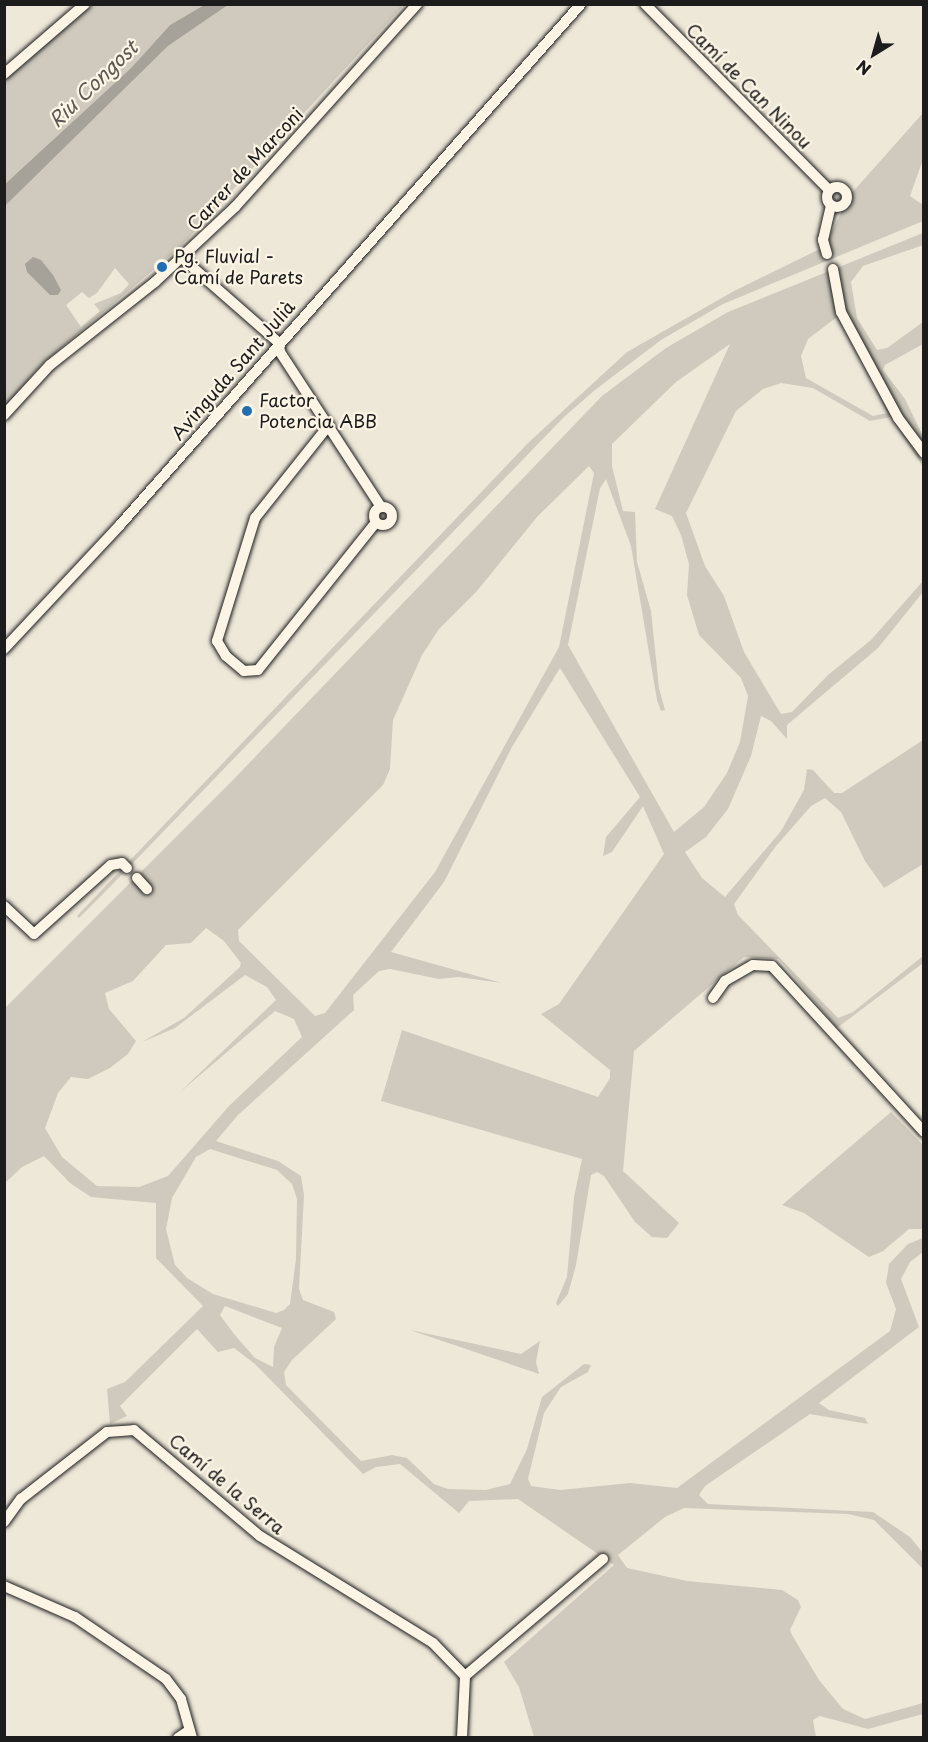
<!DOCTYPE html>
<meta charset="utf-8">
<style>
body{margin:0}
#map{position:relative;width:928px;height:1742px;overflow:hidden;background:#eee8d9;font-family:"Playpen Sans",sans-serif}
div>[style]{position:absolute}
.green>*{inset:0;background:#cfcabd}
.water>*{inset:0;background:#a7a299}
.roads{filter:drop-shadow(0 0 2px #1c1c1c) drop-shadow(0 0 2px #1c1c1c)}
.street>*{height:10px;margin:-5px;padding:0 5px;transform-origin:5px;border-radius:5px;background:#fcf5e5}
.street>.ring{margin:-5px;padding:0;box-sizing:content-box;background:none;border:10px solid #fcf5e5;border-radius:50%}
.dots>*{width:16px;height:16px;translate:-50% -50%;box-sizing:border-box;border:3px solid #fcf5e5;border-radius:50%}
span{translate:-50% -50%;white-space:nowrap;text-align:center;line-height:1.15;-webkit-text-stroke:4.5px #fcf5e5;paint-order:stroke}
.street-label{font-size:18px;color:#1c1c1c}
.poi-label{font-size:18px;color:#1c1c1c}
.left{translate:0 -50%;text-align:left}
.water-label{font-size:20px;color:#5b5854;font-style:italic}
.frame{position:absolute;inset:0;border:6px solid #1c1c1c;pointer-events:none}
.north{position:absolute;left:844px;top:24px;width:60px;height:60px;-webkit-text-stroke:4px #fcf5e5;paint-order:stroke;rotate:217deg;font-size:16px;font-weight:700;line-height:24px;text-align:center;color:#1c1c1c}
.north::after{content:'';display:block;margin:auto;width:21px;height:27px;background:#1c1c1c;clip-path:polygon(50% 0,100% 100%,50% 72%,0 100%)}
</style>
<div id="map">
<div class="green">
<div style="clip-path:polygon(93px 5px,204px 5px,170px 25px,131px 68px,5px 184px,4px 80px)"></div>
<div style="clip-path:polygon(evenodd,228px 5px,404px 5px,178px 249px,42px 364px,5px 406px,5px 206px,168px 46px,228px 5px,115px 268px,129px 284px,121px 293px,94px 304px,100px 311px,81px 327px,66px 305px,82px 292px,89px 298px,97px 293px,115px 268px)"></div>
<div style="clip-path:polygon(923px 113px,922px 162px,910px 196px,923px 205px,923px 221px,723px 304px,661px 340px,595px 390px,564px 417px,102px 895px,79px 918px,77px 916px,528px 443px,627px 352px,734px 291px,824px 247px,850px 195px)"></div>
<div style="clip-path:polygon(evenodd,923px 233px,923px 245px,863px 266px,851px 282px,857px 318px,877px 350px,887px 348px,923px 322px,923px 344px,885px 365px,883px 370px,905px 399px,923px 436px,923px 467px,891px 417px,870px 421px,813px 388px,781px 383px,763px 389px,736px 411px,686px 513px,705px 566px,724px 596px,744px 652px,781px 714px,792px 712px,828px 675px,871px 640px,923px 581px,923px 592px,878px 648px,787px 725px,787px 739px,771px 721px,761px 716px,751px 756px,728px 809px,706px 837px,685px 852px,702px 878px,725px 897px,781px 831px,804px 790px,807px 769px,813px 770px,834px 793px,842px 793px,923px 740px,923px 864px,884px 888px,865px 861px,841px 812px,825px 798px,811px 806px,776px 846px,734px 904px,738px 915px,838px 1018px,853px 1012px,923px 956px,923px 963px,837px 1028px,779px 959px,744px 957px,634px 1051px,623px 1171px,679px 1223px,667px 1238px,652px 1237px,635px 1222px,604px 1176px,597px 1172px,591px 1175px,576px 1265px,568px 1294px,558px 1306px,556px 1303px,567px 1277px,574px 1197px,582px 1159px,381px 1101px,402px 1030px,598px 1097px,610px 1078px,610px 1070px,541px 1014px,559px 1004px,664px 854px,643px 806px,612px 852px,603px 856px,606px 837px,640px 797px,560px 668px,512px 747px,444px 882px,391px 952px,502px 983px,458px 977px,439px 979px,390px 969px,379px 971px,353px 995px,354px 1010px,238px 1115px,216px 1141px,278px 1161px,301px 1176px,304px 1195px,299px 1289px,303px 1300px,334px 1312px,336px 1319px,292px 1360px,284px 1372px,286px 1385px,361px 1461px,392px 1455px,407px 1458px,434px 1484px,448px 1489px,486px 1490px,510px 1484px,527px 1449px,542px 1397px,584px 1364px,591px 1365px,588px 1372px,561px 1387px,544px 1413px,528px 1479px,531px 1486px,560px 1490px,630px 1483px,677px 1488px,890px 1331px,896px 1309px,886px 1283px,889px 1264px,908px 1244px,923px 1238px,923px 1252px,910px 1262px,901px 1279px,919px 1327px,819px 1403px,829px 1410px,865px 1418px,868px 1424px,810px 1414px,705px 1486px,699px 1495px,708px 1504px,873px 1512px,910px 1537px,923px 1553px,923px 1569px,874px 1520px,848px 1514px,684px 1508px,665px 1517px,618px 1555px,627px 1568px,687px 1581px,782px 1590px,798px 1600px,801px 1607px,790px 1630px,792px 1635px,819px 1680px,843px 1709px,865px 1719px,923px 1703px,923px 1714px,868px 1729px,820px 1716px,813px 1720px,816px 1737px,534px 1737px,519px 1687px,504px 1662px,614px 1565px,518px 1499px,469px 1501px,459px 1513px,400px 1464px,376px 1467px,363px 1474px,255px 1364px,234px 1348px,218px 1352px,197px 1329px,120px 1406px,127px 1416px,110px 1424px,107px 1389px,125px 1382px,203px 1306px,156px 1258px,156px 1203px,91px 1197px,70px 1183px,44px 1156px,22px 1167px,5px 1183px,5px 1008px,232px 781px,602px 396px,666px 348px,728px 312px,923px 233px,837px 317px,860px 354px,887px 413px,873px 416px,806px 378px,801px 356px,808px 339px,837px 317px,923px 233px,730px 344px,655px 509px,672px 516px,681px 535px,689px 564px,687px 595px,699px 635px,741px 678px,748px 696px,740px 742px,727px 773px,704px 807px,674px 832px,568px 645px,600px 488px,606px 479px,631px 546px,657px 700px,661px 711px,665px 710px,659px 688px,651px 611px,637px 562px,635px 512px,623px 511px,612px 466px,612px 444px,676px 382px,730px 344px,923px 233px,589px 466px,594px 473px,559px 647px,435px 872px,325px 1013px,315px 1016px,239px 941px,238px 930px,383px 785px,390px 769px,393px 720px,422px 655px,439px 629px,477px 591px,537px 517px,589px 466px,923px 233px,206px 928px,224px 941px,241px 963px,240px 967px,184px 1018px,142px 1042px,175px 1028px,245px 975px,267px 987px,276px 1000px,179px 1093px,275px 1011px,294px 1019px,302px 1037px,229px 1106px,168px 1176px,139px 1187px,97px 1186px,62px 1157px,45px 1128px,58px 1093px,71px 1077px,88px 1079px,110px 1068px,128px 1054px,136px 1041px,109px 1009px,105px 993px,133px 981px,166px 945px,191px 943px,206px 928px,923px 233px,210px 1149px,277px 1170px,292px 1184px,297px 1199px,296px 1259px,290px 1304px,284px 1310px,276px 1313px,213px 1294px,187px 1278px,175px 1265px,166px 1229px,172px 1198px,196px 1157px,210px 1149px,923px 233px,225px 1306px,282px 1328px,274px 1347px,273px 1367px,255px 1358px,234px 1334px,220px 1315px,225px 1306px)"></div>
<div style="clip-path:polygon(891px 1112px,923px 1145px,923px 1229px,909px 1229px,883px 1251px,869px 1257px,804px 1213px,782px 1205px)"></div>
<div style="clip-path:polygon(410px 1330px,521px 1354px,540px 1341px,536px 1362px,539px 1374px)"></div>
</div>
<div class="water">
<div style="clip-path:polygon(204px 5px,228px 5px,168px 46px,5px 206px,5px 184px,131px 68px,170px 25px)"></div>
<div style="clip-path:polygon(33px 257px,41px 260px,53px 275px,61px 290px,58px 295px,50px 295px,27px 272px,25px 264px)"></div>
</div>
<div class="roads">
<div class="street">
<div style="left:645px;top:4px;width:262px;rotate:45.3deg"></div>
<div style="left:4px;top:74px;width:107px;rotate:-40.8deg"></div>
<div class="ring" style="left:827px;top:187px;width:10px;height:10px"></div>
<div style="left:827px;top:254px;width:15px;rotate:-106deg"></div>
<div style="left:823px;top:240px;width:35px;rotate:-77deg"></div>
<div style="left:182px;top:258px;width:129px;rotate:41.2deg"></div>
<div style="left:279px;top:343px;width:9px;rotate:84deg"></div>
<div style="left:280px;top:352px;width:185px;rotate:56.9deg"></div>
<div style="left:833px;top:269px;width:44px;rotate:79.5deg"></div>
<div style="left:841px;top:312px;width:120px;rotate:61.7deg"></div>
<div style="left:898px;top:418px;width:44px;rotate:53.4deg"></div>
<div style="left:4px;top:415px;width:68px;rotate:-47.4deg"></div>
<div style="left:50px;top:365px;width:134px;rotate:-38.3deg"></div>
<div style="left:155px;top:282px;width:110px;rotate:-43.2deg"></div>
<div style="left:235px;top:207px;width:273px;rotate:-48.1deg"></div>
<div style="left:329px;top:425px;width:119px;rotate:128.5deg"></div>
<div style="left:255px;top:518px;width:129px;rotate:107.2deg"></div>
<div style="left:217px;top:641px;width:17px;rotate:59deg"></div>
<div style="left:226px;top:656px;width:23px;rotate:40deg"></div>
<div style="left:244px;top:671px;width:14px;rotate:-4deg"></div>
<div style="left:258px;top:670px;width:189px;rotate:-51.4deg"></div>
<div class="ring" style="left:374px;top:507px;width:8px;height:8px"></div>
<div style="left:4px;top:649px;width:170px;rotate:-46.9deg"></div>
<div style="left:120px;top:525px;width:696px;rotate:-48.5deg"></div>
<div style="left:137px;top:878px;width:15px;rotate:48deg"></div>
<div style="left:4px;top:906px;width:41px;rotate:43deg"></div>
<div style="left:34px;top:934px;width:103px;rotate:-41.9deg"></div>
<div style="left:111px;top:865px;width:11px;rotate:-10deg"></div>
<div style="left:122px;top:863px;width:7px;rotate:45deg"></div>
<div style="left:713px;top:998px;width:21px;rotate:-55deg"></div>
<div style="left:725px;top:981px;width:32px;rotate:-30deg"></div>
<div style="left:753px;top:965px;width:19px;rotate:3deg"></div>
<div style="left:772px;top:966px;width:225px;rotate:47.5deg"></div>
<div style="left:4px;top:1522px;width:29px;rotate:-54deg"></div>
<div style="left:21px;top:1499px;width:109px;rotate:-37.9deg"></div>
<div style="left:107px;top:1432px;width:27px;rotate:-4deg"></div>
<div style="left:134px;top:1430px;width:165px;rotate:40.1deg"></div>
<div style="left:260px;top:1536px;width:203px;rotate:31.7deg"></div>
<div style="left:433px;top:1643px;width:46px;rotate:45.9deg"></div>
<div style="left:4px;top:1586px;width:77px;rotate:23.6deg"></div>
<div style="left:75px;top:1617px;width:110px;rotate:34.3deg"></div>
<div style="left:166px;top:1679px;width:25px;rotate:53deg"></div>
<div style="left:181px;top:1699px;width:41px;rotate:74.2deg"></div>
<div style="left:465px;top:1676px;width:181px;rotate:-40.3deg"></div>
<div style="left:178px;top:1738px;width:14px;rotate:-34deg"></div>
<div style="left:462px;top:1738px;width:62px;rotate:-87.2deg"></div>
</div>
</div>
<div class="dots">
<div style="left:162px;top:267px;background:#1f6fb2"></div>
<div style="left:247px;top:411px;background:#1f6fb2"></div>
</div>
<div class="street-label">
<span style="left:749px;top:86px;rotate:45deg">Camí de Can Ninou</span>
<span style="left:245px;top:169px;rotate:-47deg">Carrer de Marconi</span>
<span style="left:233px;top:370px;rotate:-49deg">Avinguda Sant Julià</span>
<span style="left:227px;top:1484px;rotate:40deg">Camí de la Serra</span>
</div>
<div class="poi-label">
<span class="left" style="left:174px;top:267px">Pg. Fluvial -<br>Camí de Parets</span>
<span class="left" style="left:259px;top:411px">Factor<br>Potencia ABB</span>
</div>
<div class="water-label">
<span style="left:93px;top:84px;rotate:-44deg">Riu Congost</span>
</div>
<div class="frame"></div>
<div class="north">N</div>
</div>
